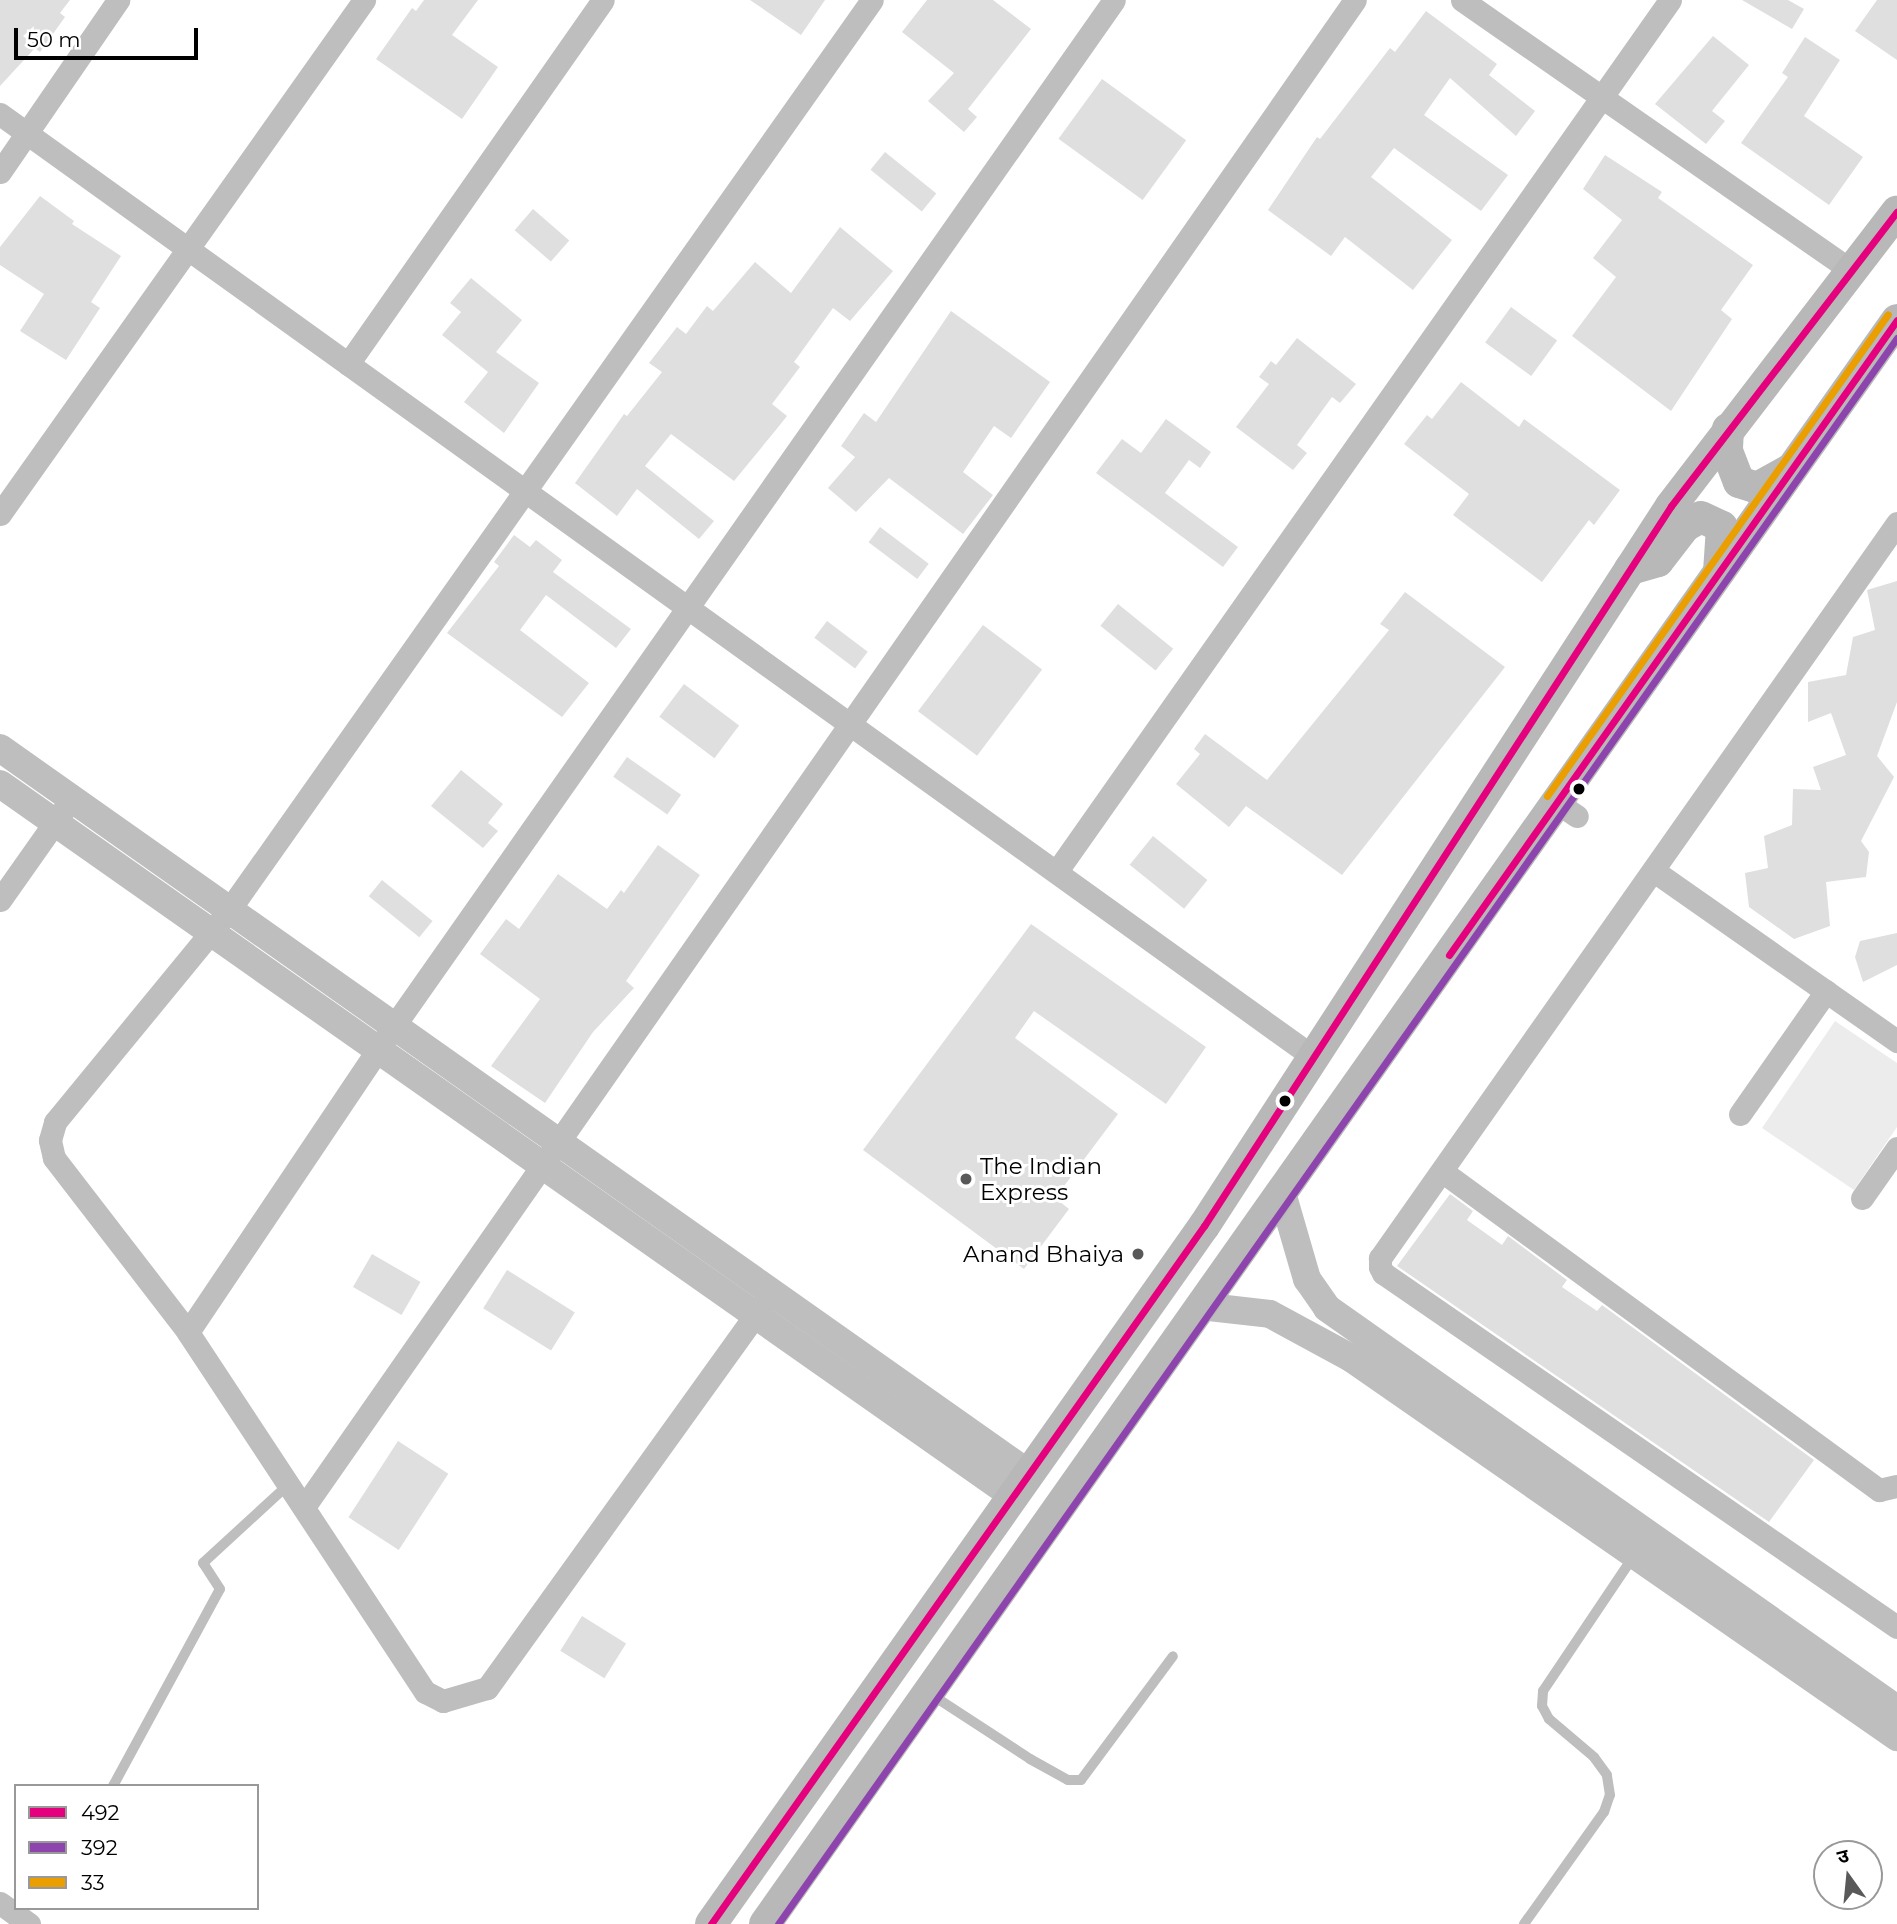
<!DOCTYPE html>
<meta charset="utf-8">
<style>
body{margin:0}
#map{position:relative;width:1897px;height:1924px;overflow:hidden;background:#fff;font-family:Montserrat,"Noto Sans Devanagari",sans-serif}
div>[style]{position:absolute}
.green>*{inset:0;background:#ececec}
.building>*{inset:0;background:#dfdfdf;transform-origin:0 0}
.service>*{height:10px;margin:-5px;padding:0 5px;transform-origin:5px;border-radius:5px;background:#bebebe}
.minor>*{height:23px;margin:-11.5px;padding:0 11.5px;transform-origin:11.5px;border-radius:11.5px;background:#bebebe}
.tertiary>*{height:28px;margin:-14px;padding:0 14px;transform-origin:14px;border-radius:14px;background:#bebebe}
.secondary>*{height:32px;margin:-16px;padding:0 16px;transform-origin:16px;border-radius:16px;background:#b8b8b8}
.bus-1>*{height:7px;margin:-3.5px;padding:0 3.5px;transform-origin:3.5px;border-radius:3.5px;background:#e5007d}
.bus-2>*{height:7px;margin:-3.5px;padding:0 3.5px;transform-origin:3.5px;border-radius:3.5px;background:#8e44ad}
.bus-3>*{height:7px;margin:-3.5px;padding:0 3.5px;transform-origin:3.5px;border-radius:3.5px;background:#eb9e00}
.dots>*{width:19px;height:19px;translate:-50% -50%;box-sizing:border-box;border:4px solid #fff;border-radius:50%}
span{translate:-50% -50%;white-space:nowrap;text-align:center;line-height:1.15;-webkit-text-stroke:6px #fff;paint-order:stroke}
.poi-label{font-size:23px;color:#000}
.left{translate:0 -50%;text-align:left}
.right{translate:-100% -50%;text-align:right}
.legend{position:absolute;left:14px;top:1784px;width:245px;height:126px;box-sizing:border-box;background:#fff;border:2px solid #999;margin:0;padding:9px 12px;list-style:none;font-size:21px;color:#000}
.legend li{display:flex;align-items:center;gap:14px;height:35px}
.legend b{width:35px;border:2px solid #999}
.north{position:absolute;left:1813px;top:1840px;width:70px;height:70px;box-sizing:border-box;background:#fff;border:2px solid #999;border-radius:50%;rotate:345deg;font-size:19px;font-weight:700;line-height:28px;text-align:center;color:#000}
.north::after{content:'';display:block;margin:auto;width:24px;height:32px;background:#595959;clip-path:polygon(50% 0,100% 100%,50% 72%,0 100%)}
.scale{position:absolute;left:14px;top:28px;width:184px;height:32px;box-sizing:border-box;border:4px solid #000;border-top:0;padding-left:9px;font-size:21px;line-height:24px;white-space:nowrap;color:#000;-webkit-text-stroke:5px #fff;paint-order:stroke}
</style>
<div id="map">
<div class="green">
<div style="clip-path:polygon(1835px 1021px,1897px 1063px,1897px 1127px,1854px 1190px,1762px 1128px)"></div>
</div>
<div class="building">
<div style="clip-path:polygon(0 0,70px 0,60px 13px,65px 17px,40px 52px,35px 48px,0 86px)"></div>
<div style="clip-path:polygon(424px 0,478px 0,452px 35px,498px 67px,462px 119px,376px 59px,412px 8px,416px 11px)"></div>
<div style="clip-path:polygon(750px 0,825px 0,801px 35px)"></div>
<div style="clip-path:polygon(927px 0,993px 0,1031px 29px,968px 109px,977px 117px,964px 132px,928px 101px,954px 73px,902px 32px)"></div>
<div style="clip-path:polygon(1742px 0,1788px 0,1804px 9px,1792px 29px)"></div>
<div style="clip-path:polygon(1877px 0,1897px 0,1897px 60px,1855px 31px)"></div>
<div style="clip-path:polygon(1426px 11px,1497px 64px,1489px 75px,1535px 111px,1516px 136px,1450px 78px,1424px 115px,1508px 175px,1481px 211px,1394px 148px,1371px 177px,1452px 240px,1413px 290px,1345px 237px,1331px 256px,1268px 210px,1317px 137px,1320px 139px,1390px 48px,1395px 52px)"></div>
<div style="clip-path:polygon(1713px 36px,1749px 65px,1712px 111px,1725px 121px,1706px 144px,1655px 104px)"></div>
<div style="clip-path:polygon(1805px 37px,1840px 60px,1804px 116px,1863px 157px,1829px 205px,1741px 143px,1788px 77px,1782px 73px)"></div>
<div style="left:1102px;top:79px;width:104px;height:74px;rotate:36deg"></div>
<div style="left:885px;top:152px;width:66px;height:23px;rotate:39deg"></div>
<div style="clip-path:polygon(1605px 155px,1662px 192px,1658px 198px,1753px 265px,1721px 310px,1732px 319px,1671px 411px,1572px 336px,1616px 277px,1593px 258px,1622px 220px,1583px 189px)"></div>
<div style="clip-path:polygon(40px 196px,74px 221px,72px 224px,121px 256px,91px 302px,100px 308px,66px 360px,20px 331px,44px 294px,0 265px,0 247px)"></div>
<div style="left:533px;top:209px;width:48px;height:28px;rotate:41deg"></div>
<div style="clip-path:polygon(840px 227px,893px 271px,850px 321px,833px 308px,794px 362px,800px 367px,772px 404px,787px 416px,775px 431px,734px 481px,671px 434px,645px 466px,714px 521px,699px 539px,637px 489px,617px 516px,575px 483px,624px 414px,627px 416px,662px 372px,649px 363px,677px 327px,686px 334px,707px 306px,713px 311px,755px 262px,791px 293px)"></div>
<div style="clip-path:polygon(471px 278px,522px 320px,496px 352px,539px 383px,504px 433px,464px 402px,488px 372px,442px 335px,461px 312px,450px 303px)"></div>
<div style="left:1511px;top:307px;width:57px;height:44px;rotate:36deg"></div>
<div style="clip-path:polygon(951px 311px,1050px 382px,1011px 438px,994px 426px,963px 472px,993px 495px,963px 534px,889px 478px,856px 512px,828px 488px,855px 457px,841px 446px,864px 413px,876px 422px)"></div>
<div style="clip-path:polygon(1297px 338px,1356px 384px,1340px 403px,1332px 397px,1297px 445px,1307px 453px,1293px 470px,1236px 427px,1269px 384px,1259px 377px,1271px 361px,1276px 365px)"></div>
<div style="clip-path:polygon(1461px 382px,1519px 427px,1524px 419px,1620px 490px,1594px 525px,1589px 520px,1542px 582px,1453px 515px,1469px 494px,1404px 444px,1427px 415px,1432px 419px)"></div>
<div style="clip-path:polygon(1166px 419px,1211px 452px,1200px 468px,1189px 460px,1165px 493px,1238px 547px,1223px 567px,1096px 473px,1122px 439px,1141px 453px)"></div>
<div style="left:880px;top:527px;width:61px;height:19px;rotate:37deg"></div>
<div style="clip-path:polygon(514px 535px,530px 547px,536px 540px,562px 560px,553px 572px,631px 629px,616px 648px,546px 595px,520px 630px,589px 683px,562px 717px,447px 633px,499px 566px,494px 562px)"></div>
<div style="clip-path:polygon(1897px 581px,1897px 702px,1877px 756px,1894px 777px,1861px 841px,1869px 852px,1866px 877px,1826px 882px,1830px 926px,1794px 939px,1749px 907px,1745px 873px,1768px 868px,1764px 836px,1792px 825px,1793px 789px,1821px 790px,1813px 767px,1846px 755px,1831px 713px,1808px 722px,1808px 682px,1846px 675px,1853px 637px,1875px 630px,1867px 590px)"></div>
<div style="clip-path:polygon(1405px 592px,1505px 667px,1342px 875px,1246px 806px,1229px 827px,1176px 784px,1200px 754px,1194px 749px,1205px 734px,1267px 780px,1389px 630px,1380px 624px)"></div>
<div style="left:1118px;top:604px;width:71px;height:28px;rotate:39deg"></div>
<div style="left:827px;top:621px;width:51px;height:21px;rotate:37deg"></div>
<div style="left:983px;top:625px;width:74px;height:108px;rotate:37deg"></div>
<div style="left:684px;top:684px;width:69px;height:41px;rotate:37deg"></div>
<div style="left:627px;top:757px;width:66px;height:24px;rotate:35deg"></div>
<div style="clip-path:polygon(461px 770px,503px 804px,488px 823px,498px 831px,483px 848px,431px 806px)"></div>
<div style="left:1153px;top:836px;width:70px;height:37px;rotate:39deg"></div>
<div style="clip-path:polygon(658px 845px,700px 875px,626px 981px,634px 988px,593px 1032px,545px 1103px,491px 1066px,540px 999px,480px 954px,506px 919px,519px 929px,558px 874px,607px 909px,621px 890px,624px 893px)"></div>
<div style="left:382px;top:880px;width:65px;height:21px;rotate:39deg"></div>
<div style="clip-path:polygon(1031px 924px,1206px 1047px,1166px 1104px,1034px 1011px,1015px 1038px,1118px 1114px,1055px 1198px,1069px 1209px,1024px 1269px,863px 1150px)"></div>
<div style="clip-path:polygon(1897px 933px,1897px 965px,1863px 982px,1855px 957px,1860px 941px)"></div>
<div style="clip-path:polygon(1450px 1194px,1473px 1211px,1467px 1220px,1502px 1245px,1508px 1236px,1567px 1280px,1562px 1287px,1597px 1311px,1602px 1305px,1814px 1460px,1769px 1522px,1397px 1266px)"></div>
<div style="left:372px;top:1254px;width:56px;height:38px;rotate:30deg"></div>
<div style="left:507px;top:1270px;width:80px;height:45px;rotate:32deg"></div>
<div style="left:398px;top:1441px;width:60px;height:91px;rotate:33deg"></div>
<div style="left:582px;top:1616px;width:52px;height:41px;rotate:32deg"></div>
</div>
<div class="service">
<div style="left:932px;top:1695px;width:117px;rotate:33.1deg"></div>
<div style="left:1030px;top:1759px;width:43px;rotate:28.9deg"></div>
<div style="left:1068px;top:1780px;width:13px"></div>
<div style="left:1081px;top:1780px;width:154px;rotate:-53.4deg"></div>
<div style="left:113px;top:1786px;width:224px;rotate:-61.5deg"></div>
<div style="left:220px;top:1589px;width:31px;rotate:-123deg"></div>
<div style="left:203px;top:1563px;width:117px;rotate:-42.6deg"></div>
<div style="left:1524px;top:1924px;width:138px;rotate:-54.5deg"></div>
<div style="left:1604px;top:1812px;width:18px;rotate:-71deg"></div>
<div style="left:1610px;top:1795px;width:20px;rotate:-99deg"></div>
<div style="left:1607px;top:1775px;width:22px;rotate:-126deg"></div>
<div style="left:1594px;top:1757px;width:59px;rotate:-139.8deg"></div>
<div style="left:1549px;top:1719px;width:15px;rotate:-118deg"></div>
<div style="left:1542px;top:1706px;width:15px;rotate:-86deg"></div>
<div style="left:1543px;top:1691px;width:161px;rotate:-56.1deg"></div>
</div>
<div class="minor">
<div style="left:1462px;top:0;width:476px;rotate:34.8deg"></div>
<div style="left:0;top:114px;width:1615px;rotate:35.68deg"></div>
<div style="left:0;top:172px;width:209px;rotate:-55.5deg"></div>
<div style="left:348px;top:364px;width:444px;rotate:-55deg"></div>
<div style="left:0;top:514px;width:630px;rotate:-54.69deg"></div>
<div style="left:1897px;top:523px;width:899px;rotate:125.12deg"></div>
<div style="left:1380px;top:1258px;width:9px;rotate:90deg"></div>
<div style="left:1380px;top:1267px;width:7px;rotate:63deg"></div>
<div style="left:1383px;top:1273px;width:624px;rotate:34.56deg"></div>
<div style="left:1556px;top:802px;width:25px;rotate:34deg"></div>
<div style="left:1057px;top:871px;width:1065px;rotate:-54.86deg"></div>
<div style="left:1654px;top:871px;width:297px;rotate:35deg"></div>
<div style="left:0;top:900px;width:113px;rotate:-54.8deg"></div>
<div style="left:1740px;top:1114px;width:150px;rotate:-55deg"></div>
<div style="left:1443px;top:1172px;width:540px;rotate:36.11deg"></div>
<div style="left:1879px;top:1490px;width:18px;rotate:-13deg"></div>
<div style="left:1862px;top:1198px;width:61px;rotate:-55deg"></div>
<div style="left:766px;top:1300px;width:478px;rotate:125.7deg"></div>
<div style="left:487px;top:1688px;width:46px;rotate:163.5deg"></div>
<div style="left:443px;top:1701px;width:20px;rotate:-153deg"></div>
<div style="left:425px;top:1692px;width:431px;rotate:-123.4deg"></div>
<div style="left:188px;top:1332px;width:220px;rotate:-127.6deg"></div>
<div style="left:54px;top:1158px;width:18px;rotate:-103deg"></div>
<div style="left:50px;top:1140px;width:19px;rotate:-74deg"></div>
<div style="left:55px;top:1122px;width:274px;rotate:-50.6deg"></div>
<div style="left:229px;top:910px;width:1114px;rotate:-54.76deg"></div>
<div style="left:188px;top:1332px;width:369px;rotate:-56.1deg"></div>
<div style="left:394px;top:1026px;width:1253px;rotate:-54.94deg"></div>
<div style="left:304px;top:1507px;width:1837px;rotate:-55.11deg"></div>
<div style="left:0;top:1903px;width:36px;rotate:36deg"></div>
</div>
<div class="tertiary">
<div style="left:0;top:748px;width:1259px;rotate:35.2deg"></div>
<div style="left:0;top:784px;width:1238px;rotate:35.1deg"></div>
<div style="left:1282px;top:1193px;width:90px;rotate:73.8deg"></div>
<div style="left:1307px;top:1279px;width:35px;rotate:55deg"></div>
<div style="left:1327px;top:1308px;width:697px;rotate:35.13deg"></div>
<div style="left:1200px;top:1306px;width:70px;rotate:6.5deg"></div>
<div style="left:1270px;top:1314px;width:92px;rotate:28.5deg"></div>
<div style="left:1351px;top:1358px;width:665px;rotate:34.77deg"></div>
</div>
<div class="secondary">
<div style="left:1728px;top:429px;width:22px;rotate:93deg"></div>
<div style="left:1727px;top:451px;width:33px;rotate:69deg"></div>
<div style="left:1739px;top:482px;width:19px;rotate:18deg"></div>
<div style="left:1757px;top:488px;width:39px;rotate:-29deg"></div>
<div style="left:1630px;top:569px;width:29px;rotate:-16deg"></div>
<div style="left:1658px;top:561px;width:44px;rotate:-52.4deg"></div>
<div style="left:1685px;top:526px;width:18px;rotate:-29deg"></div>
<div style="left:1701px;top:517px;width:23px;rotate:25deg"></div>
<div style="left:1722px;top:527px;width:45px;rotate:93.8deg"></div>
<div style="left:711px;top:1924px;width:855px;rotate:-54.77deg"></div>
<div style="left:1204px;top:1226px;width:858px;rotate:-57.03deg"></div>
<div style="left:1671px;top:506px;width:371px;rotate:-52.5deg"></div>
<div style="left:765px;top:1924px;width:1963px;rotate:-54.79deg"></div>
</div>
<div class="bus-1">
<div style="left:1449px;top:955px;width:777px;rotate:-54.8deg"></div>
<div style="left:711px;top:1924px;width:855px;rotate:-54.77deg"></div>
<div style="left:1204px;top:1226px;width:858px;rotate:-57.03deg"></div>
<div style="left:1671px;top:506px;width:371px;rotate:-52.5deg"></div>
</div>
<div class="bus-2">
<div style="left:778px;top:1924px;width:1941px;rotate:-54.8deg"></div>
</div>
<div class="bus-3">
<div style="left:1547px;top:796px;width:590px;rotate:-54.72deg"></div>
</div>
<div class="dots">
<div style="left:1579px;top:789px;background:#000"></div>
<div style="left:1285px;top:1101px;background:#000"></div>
<div style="left:966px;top:1179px;background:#595959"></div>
<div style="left:1138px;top:1254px;background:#595959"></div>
</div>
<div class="poi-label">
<span class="left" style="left:980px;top:1179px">The Indian<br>Express</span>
<span class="right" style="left:1124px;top:1254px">Anand Bhaiya</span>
</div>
<ul class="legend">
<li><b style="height:9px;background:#e5007d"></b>492</li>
<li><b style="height:9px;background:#8e44ad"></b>392</li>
<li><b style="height:9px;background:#eb9e00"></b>33</li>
</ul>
<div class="north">उ</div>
<div class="scale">50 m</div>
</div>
